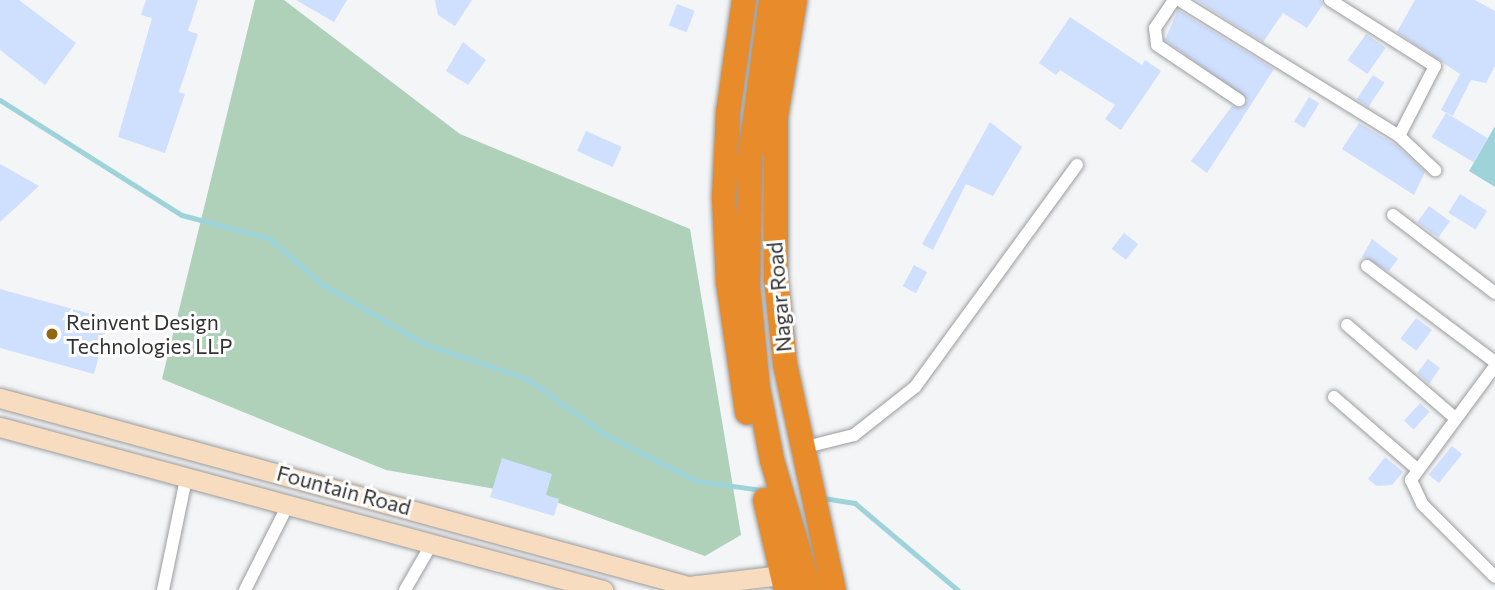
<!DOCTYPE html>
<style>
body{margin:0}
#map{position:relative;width:1495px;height:590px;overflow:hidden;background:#f4f5f7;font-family:Commissioner,sans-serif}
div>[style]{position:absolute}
.green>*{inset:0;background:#afd1b9}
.water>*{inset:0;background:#9dd3d9}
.stream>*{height:4.5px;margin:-2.25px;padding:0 2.25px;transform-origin:2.25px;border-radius:2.25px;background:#9dd3d9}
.building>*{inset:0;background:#cfdffe;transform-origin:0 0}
.roads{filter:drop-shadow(0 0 2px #9b9c9e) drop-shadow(0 0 2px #9b9c9e)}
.street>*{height:12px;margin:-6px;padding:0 6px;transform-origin:6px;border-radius:6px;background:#fff}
.secondary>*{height:19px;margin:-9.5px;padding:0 9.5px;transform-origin:9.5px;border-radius:9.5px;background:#f8dcbf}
.highway>*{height:24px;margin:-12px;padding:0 12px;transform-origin:12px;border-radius:12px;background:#e88c2b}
.dots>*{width:19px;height:19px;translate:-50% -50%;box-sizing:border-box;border:4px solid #fff;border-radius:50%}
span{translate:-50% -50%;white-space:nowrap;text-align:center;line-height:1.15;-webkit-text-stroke:6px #fff;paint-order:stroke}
.street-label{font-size:21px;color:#323233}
.poi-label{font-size:21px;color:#323233}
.left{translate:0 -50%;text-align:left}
</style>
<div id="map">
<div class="green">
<div style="clip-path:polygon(255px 0,284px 0,460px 134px,690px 229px,741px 535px,705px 556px,542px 497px,386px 470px,162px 379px)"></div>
</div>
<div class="water">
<div style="clip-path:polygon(1495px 126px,1495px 187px,1469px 171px)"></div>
</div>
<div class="stream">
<div style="left:0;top:100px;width:215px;rotate:32.3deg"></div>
<div style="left:182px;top:215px;width:90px;rotate:14.8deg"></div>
<div style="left:269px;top:238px;width:70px;rotate:41deg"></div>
<div style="left:322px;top:284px;width:121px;rotate:30.2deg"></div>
<div style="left:427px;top:345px;width:107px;rotate:18.6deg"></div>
<div style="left:528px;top:379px;width:96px;rotate:35.7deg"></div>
<div style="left:606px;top:435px;width:102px;rotate:26.8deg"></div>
<div style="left:697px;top:481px;width:66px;rotate:7.9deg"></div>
<div style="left:823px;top:498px;width:32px;rotate:9deg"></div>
<div style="left:855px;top:503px;width:135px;rotate:40.2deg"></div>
</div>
<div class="building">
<div style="clip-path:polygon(0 0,19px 0,76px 43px,45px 85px,0 50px)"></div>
<div style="clip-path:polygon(146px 0,198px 0,188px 31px,198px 34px,179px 92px,185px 94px,165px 153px,118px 137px,152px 18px,141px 15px)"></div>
<div style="clip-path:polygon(296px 0,347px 0,334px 22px)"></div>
<div style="clip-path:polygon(435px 0,472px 0,455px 26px,438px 15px)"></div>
<div style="clip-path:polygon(1196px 0,1321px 0,1323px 4px,1307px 28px,1283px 13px,1263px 42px)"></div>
<div style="clip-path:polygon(1415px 0,1475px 0,1495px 11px,1495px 66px,1486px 83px,1471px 80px,1453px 116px,1441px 110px,1460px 74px,1397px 32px)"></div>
<div style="left:677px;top:4px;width:19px;height:23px;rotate:21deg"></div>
<div style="clip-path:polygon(1178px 10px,1274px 69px,1207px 173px,1191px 161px,1232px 106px,1242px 108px,1248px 100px,1165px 40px)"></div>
<div style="clip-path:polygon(1070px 17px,1142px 65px,1145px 60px,1161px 71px,1121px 130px,1105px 119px,1115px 105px,1060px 70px,1056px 75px,1039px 63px)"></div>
<div style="left:1366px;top:34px;width:24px;height:32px;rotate:35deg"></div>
<div style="clip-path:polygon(463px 42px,486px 60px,468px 85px,446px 71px)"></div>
<div style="left:1373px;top:75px;width:14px;height:29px;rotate:34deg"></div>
<div style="left:1309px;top:97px;width:12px;height:29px;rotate:31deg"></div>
<div style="left:1446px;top:113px;width:49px;height:28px;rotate:31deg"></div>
<div style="clip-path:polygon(990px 122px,1022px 147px,993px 196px,966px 184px,933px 250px,922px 244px)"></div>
<div style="clip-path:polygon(1359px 123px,1396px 145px,1425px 172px,1414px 195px,1342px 149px)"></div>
<div style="left:586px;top:131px;width:39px;height:22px;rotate:24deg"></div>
<div style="clip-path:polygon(0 164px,39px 186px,0 222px)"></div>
<div style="left:1460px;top:194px;width:32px;height:22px;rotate:32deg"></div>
<div style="left:1429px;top:206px;width:26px;height:20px;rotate:36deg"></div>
<div style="left:1124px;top:233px;width:18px;height:20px;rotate:38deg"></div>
<div style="clip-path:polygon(1372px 239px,1398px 259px,1389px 271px,1362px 257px)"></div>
<div style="left:914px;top:265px;width:15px;height:24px;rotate:28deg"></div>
<div style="clip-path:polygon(0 289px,109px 319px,94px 374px,0 348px)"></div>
<div style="left:1416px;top:318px;width:20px;height:26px;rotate:37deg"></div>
<div style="clip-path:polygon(1428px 359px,1440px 368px,1429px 384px,1417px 373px)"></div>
<div style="left:1420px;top:403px;width:13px;height:24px;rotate:42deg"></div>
<div style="left:1452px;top:446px;width:13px;height:37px;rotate:39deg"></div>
<div style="clip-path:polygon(1385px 457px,1403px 472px,1392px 485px,1377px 486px,1368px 479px)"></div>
<div style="clip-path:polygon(502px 458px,552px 474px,546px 495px,559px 499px,554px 516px,490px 497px)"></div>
</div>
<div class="roads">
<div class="street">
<div style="left:1174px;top:0;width:34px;rotate:124deg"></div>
<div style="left:1155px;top:28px;width:17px;rotate:83deg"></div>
<div style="left:1157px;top:45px;width:99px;rotate:33.9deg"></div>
<div style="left:1179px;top:0;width:259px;rotate:31.7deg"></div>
<div style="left:1330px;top:0;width:124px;rotate:32.2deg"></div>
<div style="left:1435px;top:66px;width:79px;rotate:117.2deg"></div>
<div style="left:1399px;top:136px;width:50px;rotate:43.4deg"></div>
<div style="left:1393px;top:215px;width:128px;rotate:37.4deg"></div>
<div style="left:1367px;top:266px;width:160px;rotate:36.9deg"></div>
<div style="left:1347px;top:325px;width:143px;rotate:40.7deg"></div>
<div style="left:1495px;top:366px;width:142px;rotate:126.4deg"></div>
<div style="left:1411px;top:480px;width:26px;rotate:65deg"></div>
<div style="left:1422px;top:504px;width:103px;rotate:45deg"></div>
<div style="left:1334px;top:397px;width:108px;rotate:40.9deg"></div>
<div style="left:802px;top:448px;width:54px;rotate:-14deg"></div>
<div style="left:854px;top:435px;width:78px;rotate:-38.2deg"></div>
<div style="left:915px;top:387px;width:275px;rotate:-53.9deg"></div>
<div style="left:163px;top:590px;width:113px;rotate:-78.3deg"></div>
<div style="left:245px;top:590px;width:93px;rotate:-63.2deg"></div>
<div style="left:405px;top:590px;width:52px;rotate:-60deg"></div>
</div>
<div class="secondary">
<div style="left:0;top:398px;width:713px;rotate:15.28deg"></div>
<div style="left:688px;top:586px;width:95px;rotate:-6.7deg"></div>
<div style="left:0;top:427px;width:625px;rotate:15.13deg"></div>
</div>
<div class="highway">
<div style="left:744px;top:0;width:113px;rotate:98.1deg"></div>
<div style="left:728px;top:112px;width:86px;rotate:92.7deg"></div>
<div style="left:724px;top:198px;width:84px;rotate:87.3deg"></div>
<div style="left:728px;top:282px;width:132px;rotate:81.7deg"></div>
<div style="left:771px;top:0;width:158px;rotate:97.6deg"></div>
<div style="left:750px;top:157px;width:129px;rotate:90.9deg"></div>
<div style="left:748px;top:286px;width:102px;rotate:84.4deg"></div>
<div style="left:758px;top:388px;width:73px;rotate:79deg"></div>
<div style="left:772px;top:460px;width:135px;rotate:73.7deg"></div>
<div style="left:795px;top:0;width:118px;rotate:99.3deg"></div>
<div style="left:776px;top:116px;width:162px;rotate:90deg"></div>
<div style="left:776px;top:278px;width:86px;rotate:84deg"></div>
<div style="left:785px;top:364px;width:231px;rotate:77.8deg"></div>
<div style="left:765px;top:500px;width:92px;rotate:76.9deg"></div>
</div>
</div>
<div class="dots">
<div style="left:52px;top:334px;background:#926712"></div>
</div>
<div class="street-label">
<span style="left:779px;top:297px;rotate:-95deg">Nagar Road</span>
<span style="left:344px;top:490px;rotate:15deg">Fountain Road</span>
</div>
<div class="poi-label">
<span class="left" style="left:66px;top:334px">Reinvent Design<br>Technologies LLP</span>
</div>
</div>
